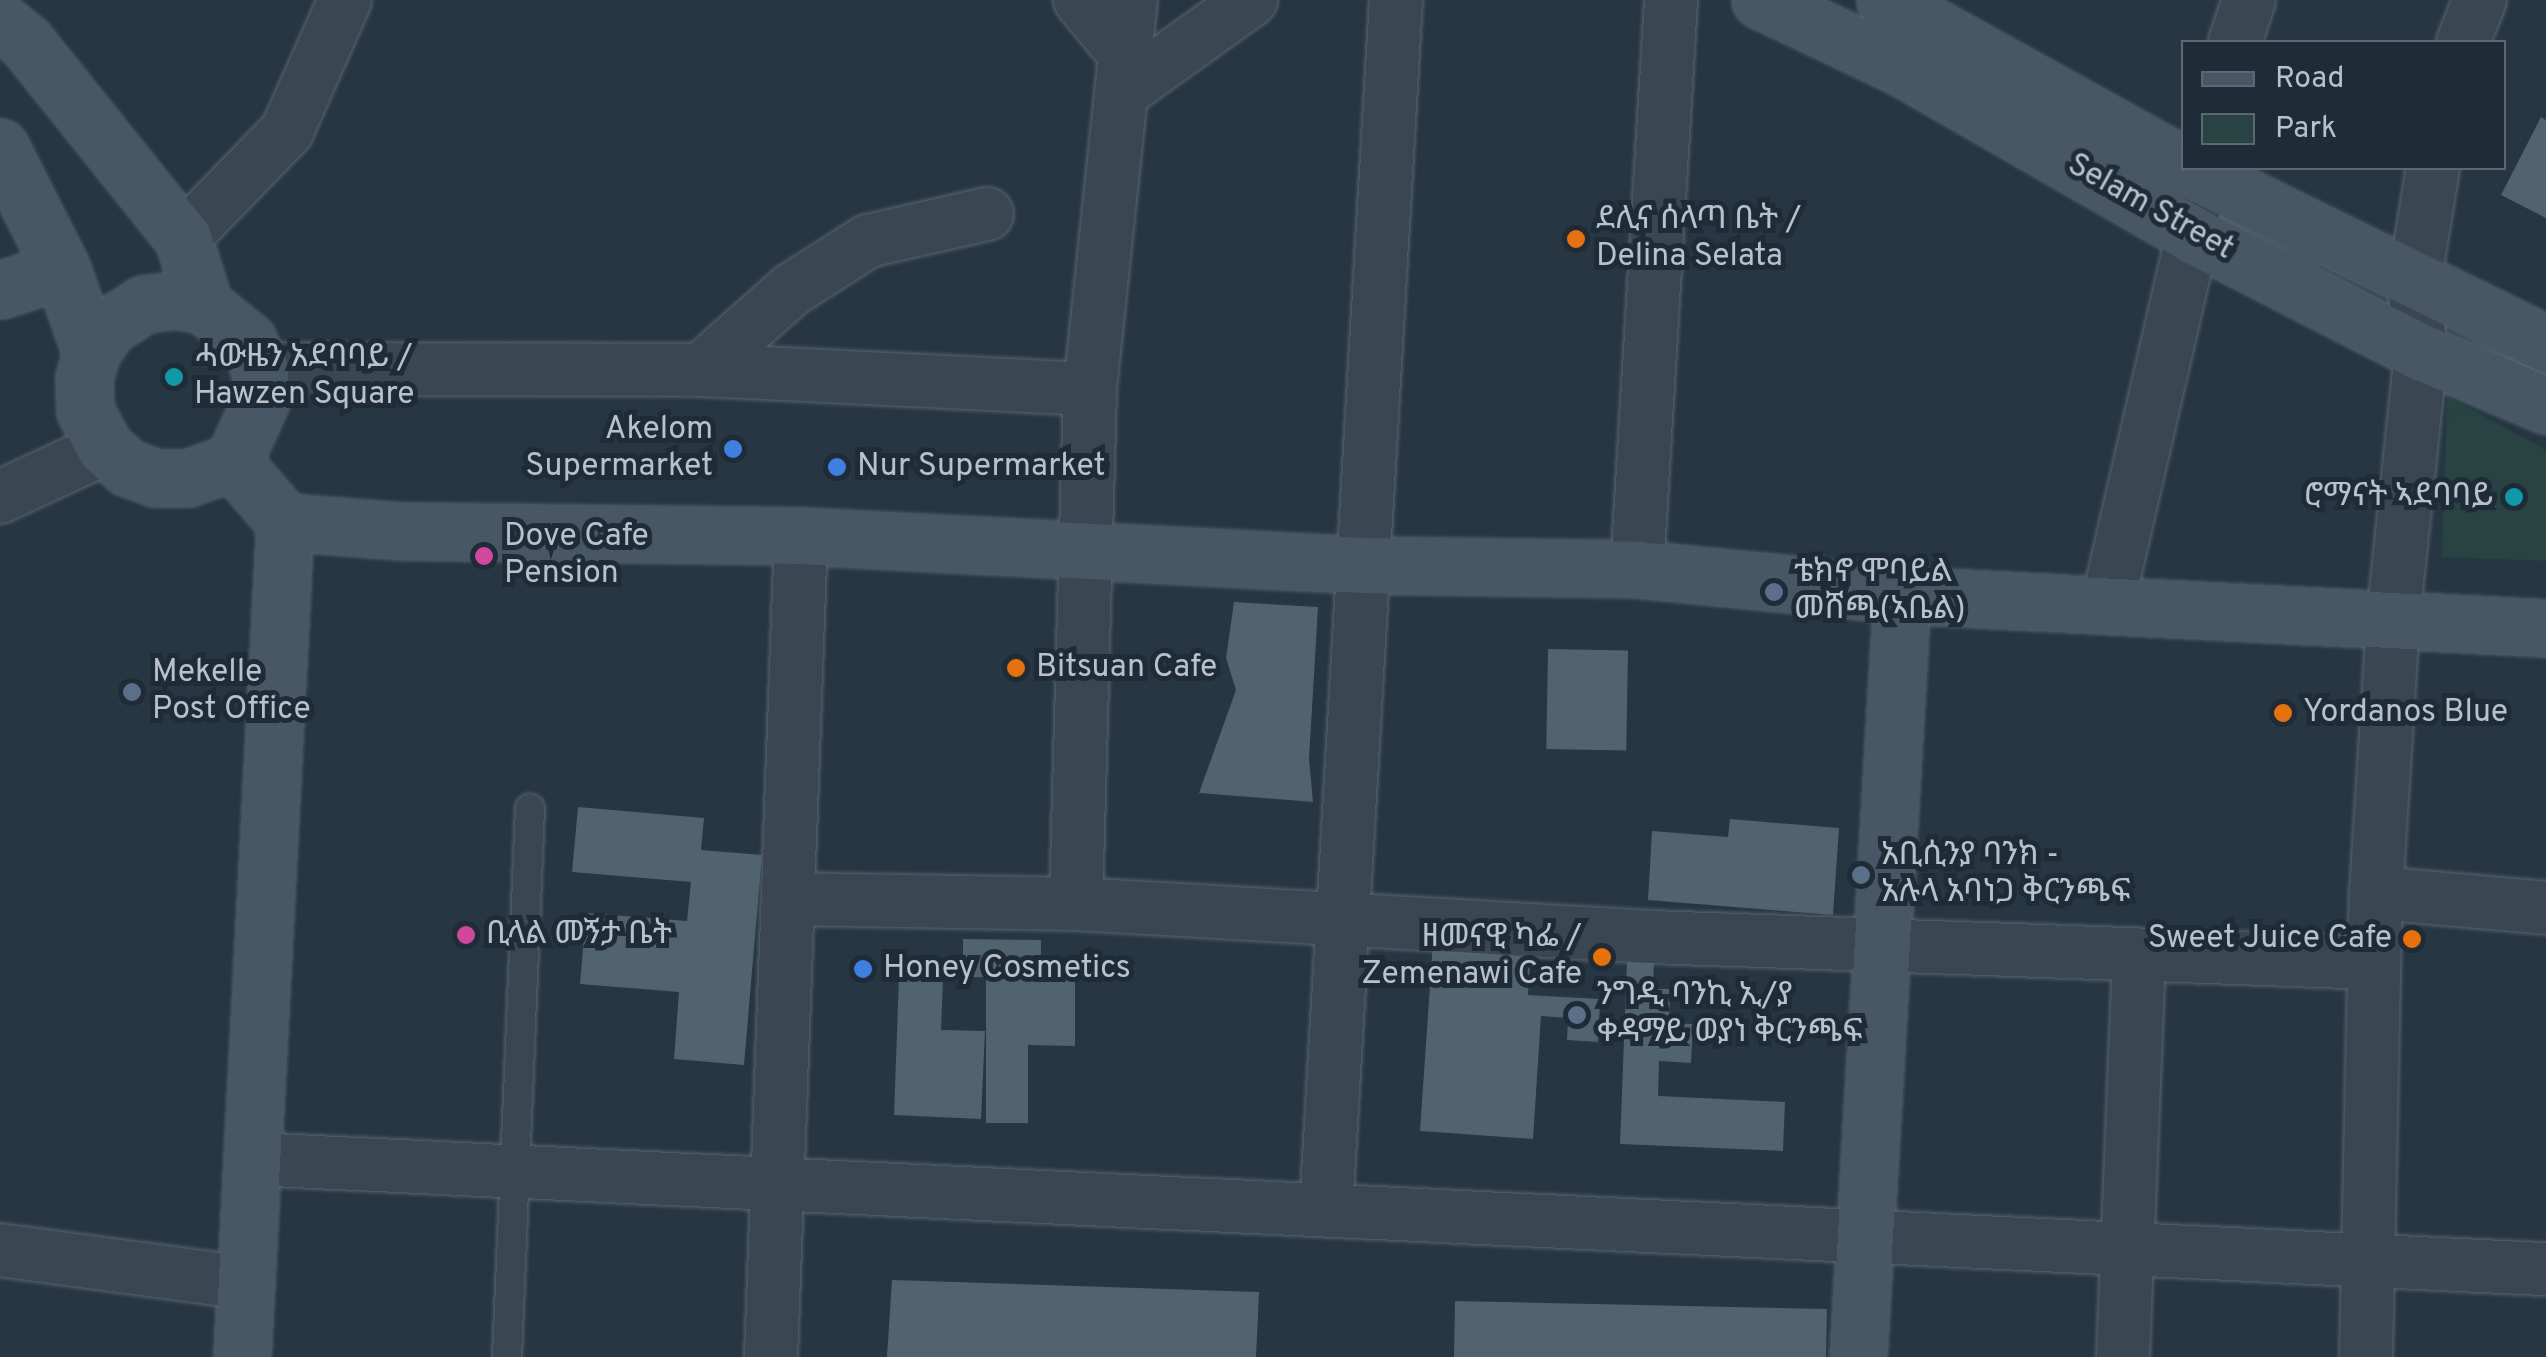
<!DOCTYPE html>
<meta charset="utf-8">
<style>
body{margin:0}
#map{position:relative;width:2546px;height:1357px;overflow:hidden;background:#263642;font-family:Overpass,"Noto Sans Ethiopic",sans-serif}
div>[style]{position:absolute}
.green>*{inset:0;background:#284342}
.building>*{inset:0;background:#51636f;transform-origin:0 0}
.roads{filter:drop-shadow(0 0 2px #58656f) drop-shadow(0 0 2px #58656f)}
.lane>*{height:28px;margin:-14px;padding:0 14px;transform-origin:14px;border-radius:14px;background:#3a4752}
.street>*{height:52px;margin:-26px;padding:0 26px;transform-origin:26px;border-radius:26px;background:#3a4752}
.secondary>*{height:55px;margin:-27.5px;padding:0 27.5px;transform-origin:27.5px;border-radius:27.5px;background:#485765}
.dots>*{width:28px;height:28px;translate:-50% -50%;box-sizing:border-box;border:5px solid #1f2c37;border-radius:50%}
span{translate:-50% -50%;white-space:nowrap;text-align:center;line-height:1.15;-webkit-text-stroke:10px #1f2c37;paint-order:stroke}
.street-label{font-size:32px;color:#b7c2cc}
.poi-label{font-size:32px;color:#b7c2cc}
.left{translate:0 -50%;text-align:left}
.right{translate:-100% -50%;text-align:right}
.legend{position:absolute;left:2181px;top:40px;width:325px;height:130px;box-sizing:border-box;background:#1f2c37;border:2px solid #5c6873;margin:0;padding:12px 18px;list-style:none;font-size:30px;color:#b7c2cc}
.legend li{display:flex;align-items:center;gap:20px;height:50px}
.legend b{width:50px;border:2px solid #5c6873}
</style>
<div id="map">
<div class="green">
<div style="clip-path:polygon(2447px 396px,2546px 450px,2546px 561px,2442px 557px)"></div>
</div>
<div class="building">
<div style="clip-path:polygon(2541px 117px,2546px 120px,2546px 218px,2501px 195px)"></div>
<div style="clip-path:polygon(1234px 602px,1318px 607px,1309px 759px,1313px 802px,1199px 793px,1236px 690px,1226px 658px)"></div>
<div style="left:1548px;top:649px;width:80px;height:100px;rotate:1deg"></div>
<div style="clip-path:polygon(578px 807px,704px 818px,701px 850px,762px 855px,744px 1065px,674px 1059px,679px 992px,580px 984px,586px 913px,687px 921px,691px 882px,572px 872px)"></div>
<div style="clip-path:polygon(1730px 819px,1839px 828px,1833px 915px,1648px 900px,1652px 831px,1728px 837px)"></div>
<div style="clip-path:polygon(1434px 927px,1489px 931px,1488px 954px,1530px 957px,1528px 995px,1600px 999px,1598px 1042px,1567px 1040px,1568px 1018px,1541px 1016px,1533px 1139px,1420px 1131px)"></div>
<div style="clip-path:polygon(963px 939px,1041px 940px,1041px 961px,1075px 961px,1075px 1046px,1028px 1045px,1028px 1123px,986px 1123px,986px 977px,963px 977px)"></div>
<div style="clip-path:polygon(1627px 962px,1654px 963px,1653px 989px,1670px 989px,1669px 1023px,1693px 1024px,1691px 1063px,1659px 1061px,1658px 1096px,1785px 1102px,1783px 1151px,1620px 1144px)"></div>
<div style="clip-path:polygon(899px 977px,943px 979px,941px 1030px,985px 1031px,981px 1119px,894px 1115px)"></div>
<div style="clip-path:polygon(892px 1280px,1259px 1292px,1256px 1357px,887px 1357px)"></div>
<div style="clip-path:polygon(1455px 1301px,1827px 1309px,1826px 1357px,1454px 1357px)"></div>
</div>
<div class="roads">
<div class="lane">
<div style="left:507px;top:1357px;width:549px;rotate:-87.6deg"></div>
</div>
<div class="street">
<div style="left:1080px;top:0;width:67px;rotate:50.4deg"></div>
<div style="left:2235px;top:42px;width:44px;rotate:-71.6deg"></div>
<div style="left:2463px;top:42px;width:45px;rotate:-68deg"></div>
<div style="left:1121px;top:93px;width:160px;rotate:-35.6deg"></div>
<div style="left:183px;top:238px;width:149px;rotate:-45.8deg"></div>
<div style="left:287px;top:131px;width:143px;rotate:-66.1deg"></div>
<div style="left:260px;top:369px;width:441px;rotate:0.1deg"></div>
<div style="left:701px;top:370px;width:389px;rotate:2.8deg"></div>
<div style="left:701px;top:370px;width:120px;rotate:-41.6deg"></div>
<div style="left:791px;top:290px;width:91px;rotate:-32.5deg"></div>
<div style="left:868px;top:241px;width:122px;rotate:-12.8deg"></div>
<div style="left:0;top:497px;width:116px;rotate:-25deg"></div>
<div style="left:1637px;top:569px;width:570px;rotate:-86.58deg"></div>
<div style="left:2108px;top:602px;width:377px;rotate:-77deg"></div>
<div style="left:2193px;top:235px;width:67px;rotate:-90deg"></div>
<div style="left:2376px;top:893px;width:171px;rotate:5deg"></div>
<div style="left:788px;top:899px;width:288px;rotate:1deg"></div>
<div style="left:1076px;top:904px;width:577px;rotate:3.28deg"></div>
<div style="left:1652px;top:937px;width:722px;rotate:2.06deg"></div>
<div style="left:1076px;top:904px;width:515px;rotate:-88.44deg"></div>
<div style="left:1090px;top:389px;width:391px;rotate:-84deg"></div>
<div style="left:253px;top:1159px;width:2296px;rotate:2.75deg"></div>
<div style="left:1326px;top:1210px;width:1212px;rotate:-86.69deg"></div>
<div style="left:0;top:1250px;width:248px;rotate:7.6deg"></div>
<div style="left:771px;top:1357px;width:822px;rotate:-87.91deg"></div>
<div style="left:2123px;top:1357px;width:399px;rotate:-87.7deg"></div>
<div style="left:2366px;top:1357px;width:464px;rotate:-88.8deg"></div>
<div style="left:2376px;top:893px;width:274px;rotate:-86.4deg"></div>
<div style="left:2393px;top:620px;width:269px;rotate:-84deg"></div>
<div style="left:2421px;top:352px;width:68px;rotate:-95.9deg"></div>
<div style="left:2414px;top:284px;width:118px;rotate:-80.7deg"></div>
</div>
<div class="secondary">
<div style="left:1760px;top:0;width:158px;rotate:25.4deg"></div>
<div style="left:1903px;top:68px;width:335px;rotate:29.9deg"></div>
<div style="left:2193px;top:235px;width:256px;rotate:27.2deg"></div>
<div style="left:2421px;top:352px;width:136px;rotate:23deg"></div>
<div style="left:1885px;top:0;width:342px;rotate:29deg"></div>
<div style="left:0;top:21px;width:32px;rotate:39deg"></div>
<div style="left:25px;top:41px;width:253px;rotate:51.3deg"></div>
<div style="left:183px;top:238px;width:70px;rotate:72.6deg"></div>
<div style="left:0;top:147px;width:138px;rotate:63.2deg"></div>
<div style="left:62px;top:270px;width:88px;rotate:70.7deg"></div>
<div style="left:2187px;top:168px;width:400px;rotate:26.1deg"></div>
<div style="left:0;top:290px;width:65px;rotate:-17.9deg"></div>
<div style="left:175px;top:300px;width:29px;rotate:10deg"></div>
<div style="left:204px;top:305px;width:57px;rotate:39.3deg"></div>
<div style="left:248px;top:341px;width:30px;rotate:67deg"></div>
<div style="left:260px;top:369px;width:31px;rotate:88deg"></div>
<div style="left:261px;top:400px;width:68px;rotate:114.3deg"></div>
<div style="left:233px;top:462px;width:49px;rotate:160.8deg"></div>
<div style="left:187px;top:478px;width:31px;rotate:180deg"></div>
<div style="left:156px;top:478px;width:30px;rotate:-160deg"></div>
<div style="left:128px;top:468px;width:30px;rotate:-139deg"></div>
<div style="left:105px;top:448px;width:43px;rotate:-117.8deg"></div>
<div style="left:85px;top:410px;width:31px;rotate:-92deg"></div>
<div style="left:84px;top:379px;width:27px;rotate:-75deg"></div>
<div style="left:91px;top:353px;width:31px;rotate:-57deg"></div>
<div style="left:108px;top:327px;width:43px;rotate:-32.6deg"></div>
<div style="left:144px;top:304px;width:31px;rotate:-7deg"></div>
<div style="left:233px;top:462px;width:79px;rotate:49.1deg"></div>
<div style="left:285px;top:522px;width:836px;rotate:92.95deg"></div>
<div style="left:285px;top:522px;width:114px;rotate:4.5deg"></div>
<div style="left:399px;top:531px;width:402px;rotate:0.7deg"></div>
<div style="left:801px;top:536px;width:563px;rotate:2.95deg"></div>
<div style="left:1363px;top:565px;width:274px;rotate:0.8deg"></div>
<div style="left:1637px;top:569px;width:266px;rotate:5.6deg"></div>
<div style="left:1902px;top:595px;width:645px;rotate:2.93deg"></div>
<div style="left:1858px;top:1357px;width:763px;rotate:-86.7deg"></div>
</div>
</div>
<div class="dots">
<div style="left:1576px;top:239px;background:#e8710a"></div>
<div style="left:174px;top:377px;background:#0f9aa8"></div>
<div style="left:733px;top:449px;background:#3f7fe0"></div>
<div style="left:837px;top:467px;background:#3f7fe0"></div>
<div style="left:2514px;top:497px;background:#0f9aa8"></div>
<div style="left:484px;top:556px;background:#d1479c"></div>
<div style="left:1774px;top:592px;background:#5c6f8a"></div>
<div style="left:1016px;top:668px;background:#e8710a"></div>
<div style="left:132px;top:692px;background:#5c6f8a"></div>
<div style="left:2283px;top:713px;background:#e8710a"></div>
<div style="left:1861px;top:875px;background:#5c6f8a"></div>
<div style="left:466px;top:935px;background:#d1479c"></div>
<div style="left:2412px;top:939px;background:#e8710a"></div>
<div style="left:1602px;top:957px;background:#e8710a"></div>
<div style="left:863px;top:969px;background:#3f7fe0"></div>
<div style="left:1577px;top:1015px;background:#5c6f8a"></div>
</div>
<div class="street-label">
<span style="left:2150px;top:208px;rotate:29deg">Selam Street</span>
</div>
<div class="poi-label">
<span class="left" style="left:1596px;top:239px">ደሊና ሰላጣ ቤት /<br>Delina Selata</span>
<span class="left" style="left:194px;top:377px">ሓውዜን አደባባይ /<br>Hawzen Square</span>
<span class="right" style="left:713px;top:449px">Akelom<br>Supermarket</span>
<span class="left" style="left:857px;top:467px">Nur Supermarket</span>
<span class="right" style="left:2494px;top:497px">ሮማናት ኣደባባይ</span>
<span class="left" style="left:504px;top:556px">Dove Cafe<br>Pension</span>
<span class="left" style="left:1794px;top:592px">ቴክኖ ሞባይል<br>መሸጫ(ኣቤል)</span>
<span class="left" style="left:1036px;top:668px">Bitsuan Cafe</span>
<span class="left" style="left:152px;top:692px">Mekelle<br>Post Office</span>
<span class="left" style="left:2303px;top:713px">Yordanos Blue</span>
<span class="left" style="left:1881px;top:875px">አቢሲንያ ባንክ -<br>አሉላ አባነጋ ቅርንጫፍ</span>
<span class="left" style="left:486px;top:935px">ቢላል መኝታ ቤት</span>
<span class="right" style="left:1582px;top:957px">ዘመናዊ ካፌ /<br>Zemenawi Cafe</span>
<span class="right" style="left:2392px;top:939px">Sweet Juice Cafe</span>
<span class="left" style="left:883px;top:969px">Honey Cosmetics</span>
<span class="left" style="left:1597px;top:1015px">ንግዲ ባንኪ ኢ/ያ<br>ቀዳማይ ወያነ ቅርንጫፍ</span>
</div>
<ul class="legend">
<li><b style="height:12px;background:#485765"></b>Road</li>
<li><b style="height:28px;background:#284342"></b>Park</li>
</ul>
</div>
